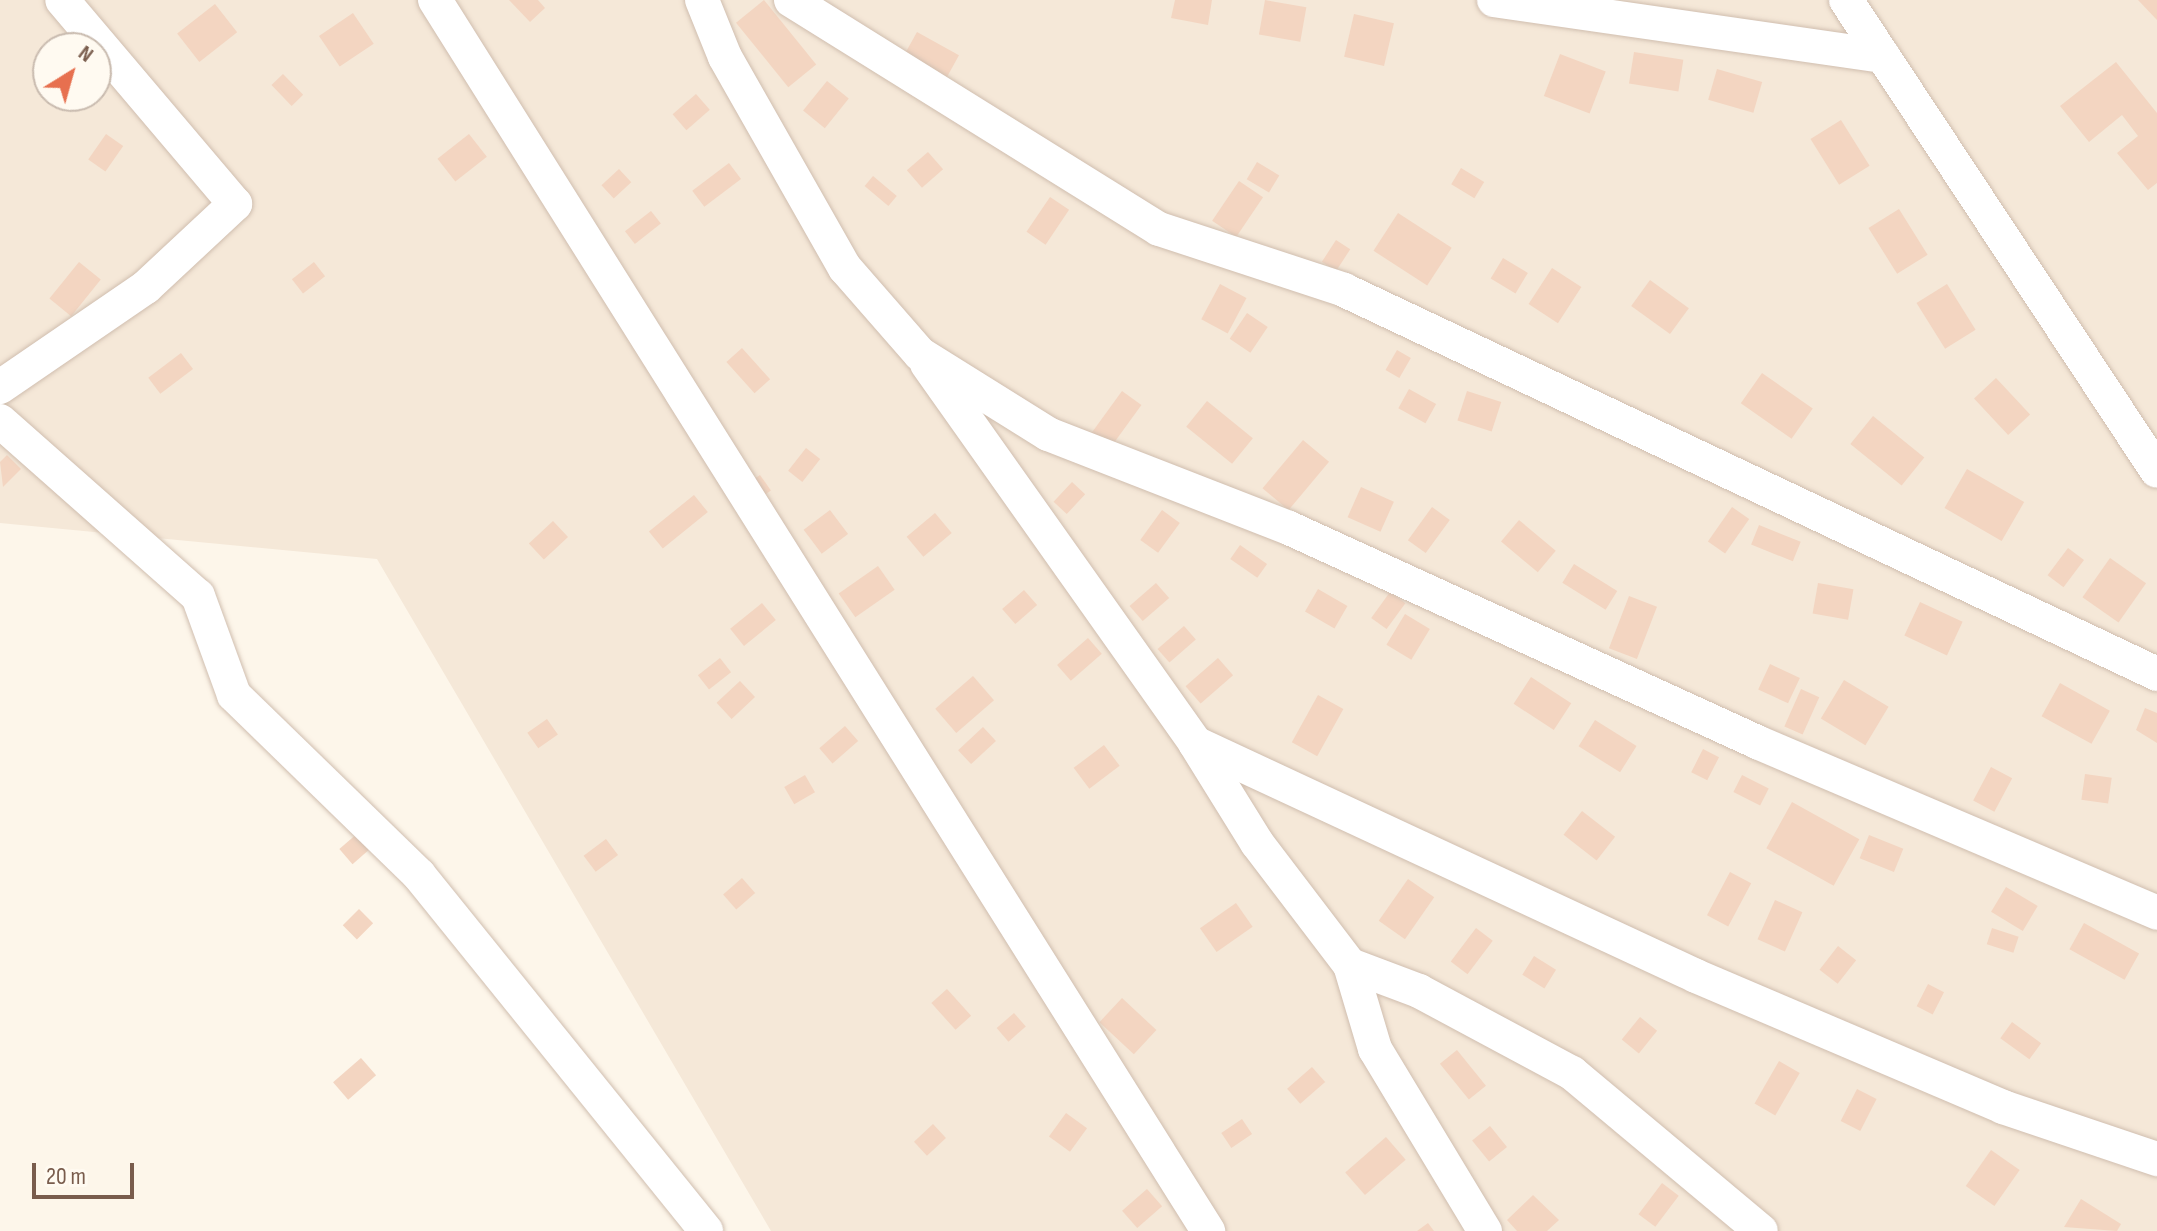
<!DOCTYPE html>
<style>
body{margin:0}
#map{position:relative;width:2157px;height:1231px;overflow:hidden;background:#fdf6ea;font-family:"Sofia Sans Condensed",sans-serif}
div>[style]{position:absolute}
.residential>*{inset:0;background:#f5e8d8}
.building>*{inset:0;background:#f3d5c1;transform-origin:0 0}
.roads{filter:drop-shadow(0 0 2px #d0beaf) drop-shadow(0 0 2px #d0beaf)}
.minor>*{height:34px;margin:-17px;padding:0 17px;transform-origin:17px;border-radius:17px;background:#fff}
span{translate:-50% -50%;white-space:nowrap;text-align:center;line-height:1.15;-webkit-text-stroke:6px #fffaf1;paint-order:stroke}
.north{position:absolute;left:32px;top:32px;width:80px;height:80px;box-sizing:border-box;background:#fffaf1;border:2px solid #c9bbaf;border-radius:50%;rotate:37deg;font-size:22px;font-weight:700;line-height:32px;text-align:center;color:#795c4c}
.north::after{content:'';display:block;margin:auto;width:28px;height:36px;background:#e7704f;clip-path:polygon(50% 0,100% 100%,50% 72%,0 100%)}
.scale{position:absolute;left:32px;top:1163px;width:102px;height:36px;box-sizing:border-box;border:4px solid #795c4c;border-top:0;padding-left:10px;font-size:24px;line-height:28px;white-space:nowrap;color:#795c4c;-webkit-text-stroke:6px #fffaf1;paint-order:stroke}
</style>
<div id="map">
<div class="residential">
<div style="clip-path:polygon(evenodd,0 0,2157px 0,2157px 1231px,771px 1231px,377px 559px,0 523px,0 0,48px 48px,96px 48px,96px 96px,48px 96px,48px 48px)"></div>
</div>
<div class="building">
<div style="clip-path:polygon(509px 0,538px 0,545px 8px,530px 22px)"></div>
<div style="left:764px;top:0;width:83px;height:36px;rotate:51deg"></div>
<div style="clip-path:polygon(1175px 0,1212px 0,1208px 25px,1171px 18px)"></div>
<div style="left:1265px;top:0;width:42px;height:35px;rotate:10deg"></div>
<div style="clip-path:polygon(2138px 0,2157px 0,2157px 20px)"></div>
<div style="left:215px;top:4px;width:36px;height:48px;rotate:52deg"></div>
<div style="left:353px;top:13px;width:37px;height:41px;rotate:56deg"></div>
<div style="left:1354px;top:14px;width:41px;height:44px;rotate:13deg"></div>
<div style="left:917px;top:32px;width:48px;height:33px;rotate:29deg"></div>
<div style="left:1634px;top:52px;width:50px;height:32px;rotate:9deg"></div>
<div style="left:1560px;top:54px;width:49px;height:45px;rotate:21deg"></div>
<div style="clip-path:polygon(2116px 62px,2157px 113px,2157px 183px,2148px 190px,2117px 153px,2138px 136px,2122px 115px,2089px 142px,2060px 106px)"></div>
<div style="left:1717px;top:69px;width:47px;height:32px;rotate:16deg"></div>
<div style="left:283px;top:74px;width:29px;height:16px;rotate:46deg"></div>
<div style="left:827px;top:81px;width:28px;height:38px;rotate:39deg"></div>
<div style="left:696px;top:94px;width:21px;height:31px;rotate:49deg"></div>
<div style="left:1841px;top:120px;width:54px;height:36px;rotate:58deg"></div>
<div style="left:106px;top:134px;width:21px;height:31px;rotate:35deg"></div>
<div style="left:469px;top:134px;width:29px;height:40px;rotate:52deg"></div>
<div style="left:928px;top:152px;width:23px;height:28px;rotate:49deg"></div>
<div style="left:1257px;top:162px;width:26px;height:20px;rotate:31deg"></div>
<div style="left:729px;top:163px;width:20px;height:46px;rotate:53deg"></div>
<div style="left:1461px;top:168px;width:27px;height:19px;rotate:31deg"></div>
<div style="left:619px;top:169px;width:18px;height:24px;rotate:47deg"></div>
<div style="left:873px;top:176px;width:31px;height:13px;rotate:40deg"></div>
<div style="left:1239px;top:181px;width:29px;height:48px;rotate:34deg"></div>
<div style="left:1050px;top:197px;width:23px;height:42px;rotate:34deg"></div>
<div style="left:1899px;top:209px;width:54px;height:36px;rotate:58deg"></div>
<div style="left:651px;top:211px;width:16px;height:33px;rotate:52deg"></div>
<div style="left:1398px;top:213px;width:64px;height:45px;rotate:33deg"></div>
<div style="left:1336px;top:240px;width:17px;height:26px;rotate:33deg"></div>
<div style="left:1503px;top:258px;width:29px;height:24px;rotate:31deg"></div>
<div style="left:79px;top:262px;width:28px;height:47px;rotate:39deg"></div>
<div style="left:314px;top:262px;width:18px;height:28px;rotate:52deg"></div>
<div style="left:1552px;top:268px;width:35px;height:43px;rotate:33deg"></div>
<div style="left:1650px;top:280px;width:48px;height:32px;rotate:36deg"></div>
<div style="left:1220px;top:284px;width:30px;height:40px;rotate:28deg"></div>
<div style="left:1947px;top:284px;width:54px;height:36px;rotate:58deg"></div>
<div style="left:1247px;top:313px;width:25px;height:31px;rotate:34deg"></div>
<div style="left:742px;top:348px;width:42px;height:21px;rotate:48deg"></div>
<div style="left:1397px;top:350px;width:16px;height:23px;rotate:30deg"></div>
<div style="left:181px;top:353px;width:20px;height:41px;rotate:53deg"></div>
<div style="left:1762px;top:373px;width:62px;height:37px;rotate:35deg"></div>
<div style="left:1996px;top:378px;width:50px;height:30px;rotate:47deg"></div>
<div style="left:1409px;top:389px;width:31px;height:22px;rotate:29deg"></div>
<div style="left:1122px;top:391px;width:24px;height:54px;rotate:36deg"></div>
<div style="left:1467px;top:391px;width:36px;height:31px;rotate:18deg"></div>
<div style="left:1207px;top:401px;width:59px;height:33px;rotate:39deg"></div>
<div style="left:1873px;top:416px;width:66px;height:36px;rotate:39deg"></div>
<div style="left:1303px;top:440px;width:34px;height:63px;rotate:40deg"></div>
<div style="left:806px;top:448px;width:18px;height:29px;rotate:38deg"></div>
<div style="clip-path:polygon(7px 455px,21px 469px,3px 487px,0 462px)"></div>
<div style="left:1967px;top:469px;width:66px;height:45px;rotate:30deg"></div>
<div style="left:760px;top:475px;width:19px;height:24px;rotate:55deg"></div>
<div style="left:1072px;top:482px;width:18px;height:27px;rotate:43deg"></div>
<div style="left:1361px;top:487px;width:36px;height:33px;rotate:24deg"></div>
<div style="left:694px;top:495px;width:22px;height:58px;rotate:51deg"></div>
<div style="left:1432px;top:507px;width:22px;height:41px;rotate:36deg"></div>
<div style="left:1732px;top:507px;width:21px;height:42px;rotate:35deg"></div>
<div style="left:830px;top:510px;width:30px;height:33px;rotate:53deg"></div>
<div style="left:1162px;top:510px;width:22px;height:37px;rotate:36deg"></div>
<div style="left:935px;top:513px;width:26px;height:37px;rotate:50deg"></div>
<div style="left:1519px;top:520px;width:48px;height:28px;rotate:40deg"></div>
<div style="left:553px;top:521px;width:22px;height:33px;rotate:47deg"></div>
<div style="left:1759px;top:525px;width:45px;height:21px;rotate:22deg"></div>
<div style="left:1240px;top:545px;width:33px;height:17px;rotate:35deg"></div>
<div style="left:2068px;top:548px;width:20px;height:34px;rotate:37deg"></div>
<div style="left:2110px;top:558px;width:44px;height:48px;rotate:35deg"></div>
<div style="left:1574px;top:564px;width:51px;height:22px;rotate:32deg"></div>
<div style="left:878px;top:566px;width:29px;height:48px;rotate:55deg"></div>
<div style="left:1156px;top:583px;width:20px;height:35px;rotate:49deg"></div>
<div style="left:1818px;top:583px;width:36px;height:31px;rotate:10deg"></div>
<div style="left:1318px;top:589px;width:34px;height:26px;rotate:30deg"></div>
<div style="left:1024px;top:590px;width:20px;height:29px;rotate:49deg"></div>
<div style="left:1390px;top:592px;width:19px;height:32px;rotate:36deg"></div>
<div style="left:1629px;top:596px;width:30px;height:56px;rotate:21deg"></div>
<div style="left:1920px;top:602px;width:47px;height:37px;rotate:25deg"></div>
<div style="left:762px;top:603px;width:22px;height:41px;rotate:51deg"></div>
<div style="left:1405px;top:614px;width:29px;height:36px;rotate:31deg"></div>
<div style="left:1184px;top:626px;width:18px;height:35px;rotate:49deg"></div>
<div style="left:1088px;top:638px;width:21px;height:41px;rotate:49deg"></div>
<div style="left:720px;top:658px;width:18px;height:28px;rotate:52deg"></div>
<div style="left:1218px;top:658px;width:23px;height:43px;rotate:49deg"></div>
<div style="left:1770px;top:664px;width:33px;height:28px;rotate:25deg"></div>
<div style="left:973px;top:676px;width:32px;height:50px;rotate:49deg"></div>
<div style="left:1531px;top:677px;width:48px;height:32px;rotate:33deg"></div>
<div style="left:1844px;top:680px;width:52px;height:45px;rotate:31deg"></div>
<div style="left:740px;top:681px;width:22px;height:32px;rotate:47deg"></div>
<div style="left:2060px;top:683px;width:57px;height:38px;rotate:29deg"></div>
<div style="left:1801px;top:689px;width:20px;height:41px;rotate:24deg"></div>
<div style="left:1318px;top:695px;width:29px;height:54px;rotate:29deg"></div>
<div style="clip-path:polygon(2145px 708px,2157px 713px,2157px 743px,2136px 730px)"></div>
<div style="left:547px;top:719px;width:19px;height:24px;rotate:55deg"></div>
<div style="left:1595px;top:720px;width:49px;height:31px;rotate:32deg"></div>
<div style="left:845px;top:726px;width:20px;height:34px;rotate:49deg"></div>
<div style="left:983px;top:727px;width:19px;height:34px;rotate:47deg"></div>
<div style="left:1104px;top:745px;width:26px;height:38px;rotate:53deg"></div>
<div style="left:1703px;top:749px;width:18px;height:26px;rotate:27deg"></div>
<div style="left:1991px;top:767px;width:24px;height:38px;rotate:28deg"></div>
<div style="left:2085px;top:774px;width:27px;height:26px;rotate:8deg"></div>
<div style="left:805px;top:775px;width:20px;height:24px;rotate:60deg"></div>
<div style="left:1742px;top:775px;width:30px;height:19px;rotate:27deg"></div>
<div style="left:1792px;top:802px;width:77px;height:53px;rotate:29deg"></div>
<div style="left:1582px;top:811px;width:42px;height:30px;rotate:38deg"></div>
<div style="left:359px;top:832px;width:20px;height:26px;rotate:49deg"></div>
<div style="left:1869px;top:835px;width:37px;height:25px;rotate:22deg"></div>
<div style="left:606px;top:839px;width:20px;height:28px;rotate:53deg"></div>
<div style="left:1730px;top:872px;width:24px;height:49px;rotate:28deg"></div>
<div style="left:742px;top:878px;width:20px;height:25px;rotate:49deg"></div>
<div style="left:1408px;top:879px;width:32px;height:51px;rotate:35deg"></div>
<div style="left:2006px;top:887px;width:37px;height:29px;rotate:31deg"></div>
<div style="left:1775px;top:900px;width:30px;height:43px;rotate:24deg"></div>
<div style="left:1236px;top:903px;width:29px;height:44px;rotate:55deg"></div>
<div style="left:359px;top:909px;width:20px;height:23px;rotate:45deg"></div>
<div style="left:2084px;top:923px;width:63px;height:30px;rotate:29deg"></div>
<div style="left:1476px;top:928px;width:21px;height:42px;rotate:37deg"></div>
<div style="left:1992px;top:928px;width:28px;height:17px;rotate:18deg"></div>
<div style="left:1838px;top:946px;width:23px;height:30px;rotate:38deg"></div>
<div style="left:1534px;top:956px;width:26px;height:22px;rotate:32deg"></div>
<div style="left:1928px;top:984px;width:18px;height:25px;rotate:27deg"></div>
<div style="left:947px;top:989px;width:36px;height:21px;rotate:48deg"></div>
<div style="left:1122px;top:998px;width:47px;height:33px;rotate:43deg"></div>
<div style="left:1014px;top:1013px;width:18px;height:23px;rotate:49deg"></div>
<div style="left:1640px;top:1017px;width:22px;height:29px;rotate:39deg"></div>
<div style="left:2012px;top:1022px;width:36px;height:20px;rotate:36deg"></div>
<div style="left:1457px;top:1050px;width:46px;height:22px;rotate:51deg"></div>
<div style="left:361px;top:1058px;width:23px;height:37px;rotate:49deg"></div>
<div style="left:1779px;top:1061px;width:24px;height:49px;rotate:30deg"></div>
<div style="left:1312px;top:1067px;width:20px;height:33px;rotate:49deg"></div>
<div style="left:1857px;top:1089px;width:22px;height:36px;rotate:27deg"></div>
<div style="left:1066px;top:1113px;width:26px;height:29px;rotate:36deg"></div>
<div style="left:1242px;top:1119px;width:18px;height:25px;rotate:56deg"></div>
<div style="left:933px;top:1124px;width:19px;height:26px;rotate:47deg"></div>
<div style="left:1490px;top:1126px;width:27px;height:23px;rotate:51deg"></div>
<div style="left:1386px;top:1137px;width:30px;height:54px;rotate:49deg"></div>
<div style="left:1991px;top:1150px;width:35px;height:44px;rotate:35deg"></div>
<div style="left:1662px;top:1183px;width:21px;height:39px;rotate:37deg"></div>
<div style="left:1147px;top:1189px;width:23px;height:33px;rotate:49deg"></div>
<div style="clip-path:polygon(1533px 1195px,1559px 1220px,1547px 1231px,1517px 1231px,1507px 1220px)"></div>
<div style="clip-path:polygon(2081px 1199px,2121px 1224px,2117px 1231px,2064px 1227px)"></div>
<div style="clip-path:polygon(1428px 1223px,1434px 1231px,1417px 1231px)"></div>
</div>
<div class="roads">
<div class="minor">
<div style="left:435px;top:0;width:1454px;rotate:57.87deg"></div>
<div style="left:702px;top:0;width:61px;rotate:68deg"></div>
<div style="left:725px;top:57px;width:243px;rotate:60.4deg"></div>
<div style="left:845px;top:268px;width:114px;rotate:48.9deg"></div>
<div style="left:920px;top:354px;width:151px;rotate:32deg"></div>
<div style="left:1048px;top:434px;width:259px;rotate:21.3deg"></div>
<div style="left:1289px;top:528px;width:515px;rotate:24.57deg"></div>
<div style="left:1757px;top:742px;width:435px;rotate:23.1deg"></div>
<div style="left:791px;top:0;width:433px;rotate:31.9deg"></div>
<div style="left:1159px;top:229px;width:195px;rotate:18.2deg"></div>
<div style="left:1344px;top:290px;width:899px;rotate:25.28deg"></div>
<div style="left:1494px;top:0;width:393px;rotate:8.2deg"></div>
<div style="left:1846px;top:0;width:564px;rotate:56.56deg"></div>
<div style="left:927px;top:364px;width:464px;rotate:54.7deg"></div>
<div style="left:1195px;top:743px;width:553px;rotate:24.94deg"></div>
<div style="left:1696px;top:976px;width:334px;rotate:23.1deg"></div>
<div style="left:2003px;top:1107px;width:163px;rotate:18.7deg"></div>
<div style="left:0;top:387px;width:177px;rotate:-34.4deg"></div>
<div style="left:146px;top:287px;width:122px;rotate:-43deg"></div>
<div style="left:235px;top:204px;width:267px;rotate:-130.3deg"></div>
<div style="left:0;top:421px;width:264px;rotate:41.5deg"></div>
<div style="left:198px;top:596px;width:105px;rotate:70deg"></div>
<div style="left:234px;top:695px;width:258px;rotate:44.2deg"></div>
<div style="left:419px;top:875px;width:457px;rotate:51.1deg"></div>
<div style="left:1195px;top:743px;width:118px;rotate:58.2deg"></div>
<div style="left:1257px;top:843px;width:153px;rotate:52.7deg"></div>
<div style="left:1350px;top:965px;width:74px;rotate:20.6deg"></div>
<div style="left:1419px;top:991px;width:174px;rotate:28.2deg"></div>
<div style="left:1572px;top:1073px;width:246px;rotate:39.9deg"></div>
<div style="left:1350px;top:965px;width:88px;rotate:73.4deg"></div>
<div style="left:1375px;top:1049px;width:213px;rotate:58.9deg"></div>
</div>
</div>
<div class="north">N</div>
<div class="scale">20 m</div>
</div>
